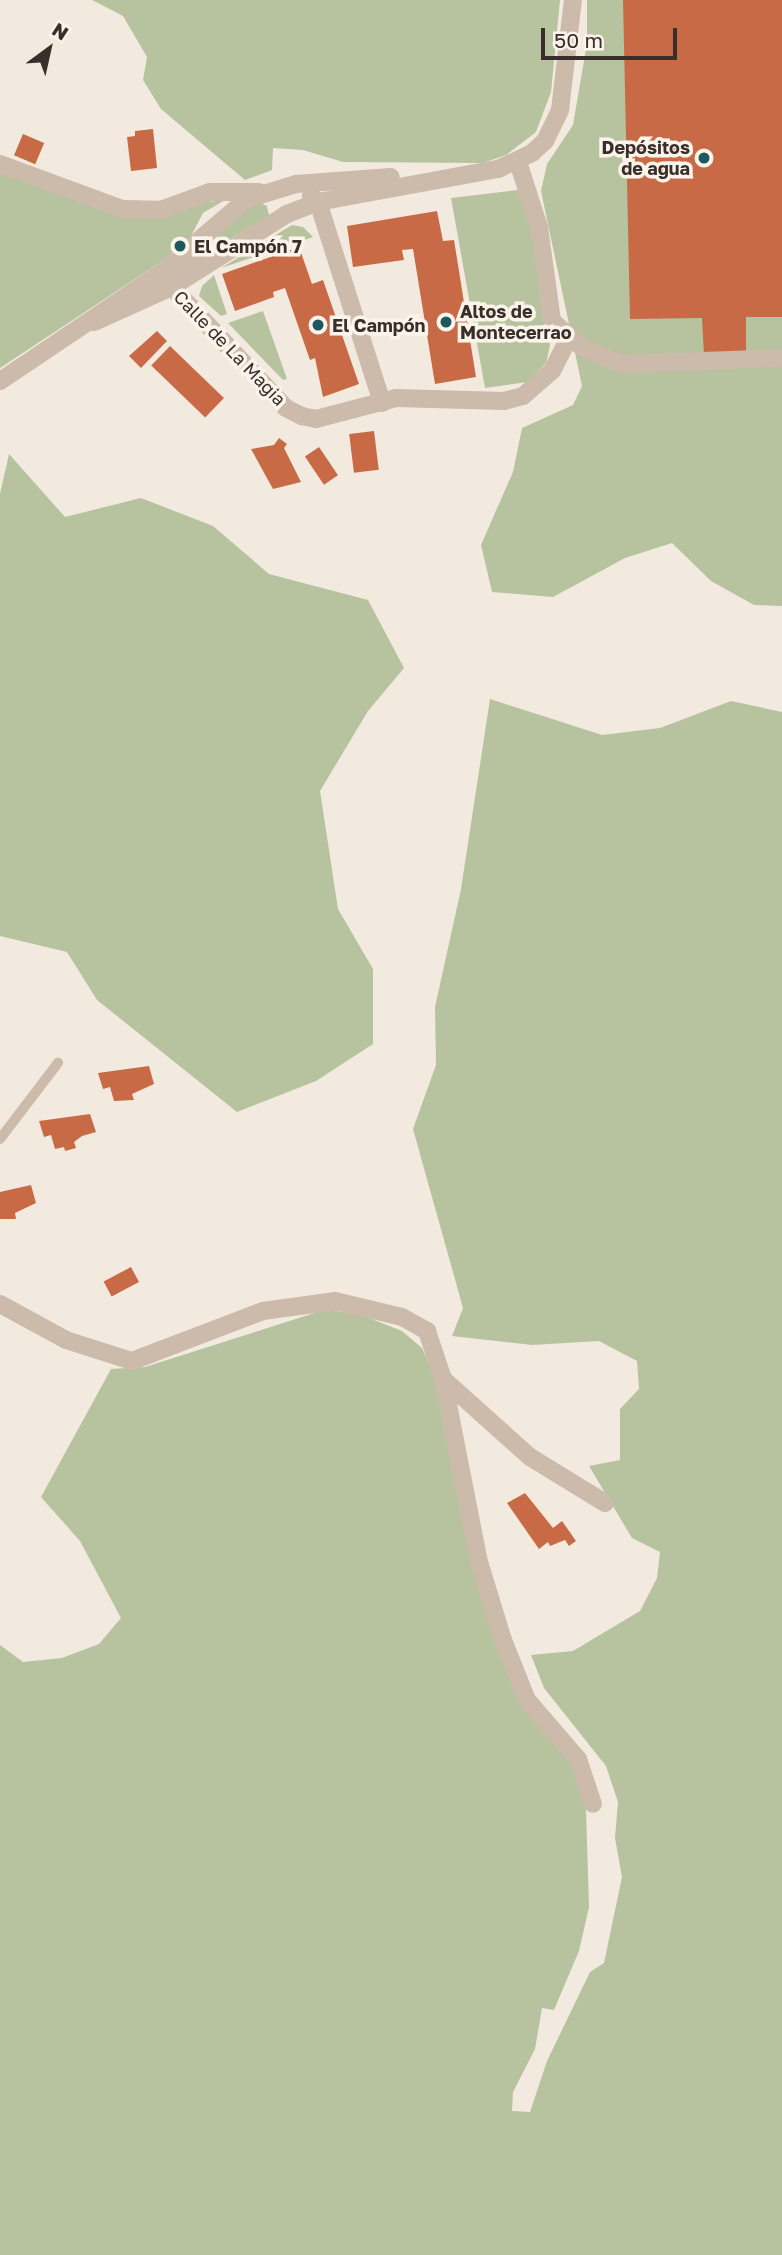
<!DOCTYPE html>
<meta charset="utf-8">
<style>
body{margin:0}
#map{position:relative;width:782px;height:2255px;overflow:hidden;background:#f3eadf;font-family:"Golos Text",sans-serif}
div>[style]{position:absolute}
.green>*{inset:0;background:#b6c39e}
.building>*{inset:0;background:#c96a47;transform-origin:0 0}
.lane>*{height:10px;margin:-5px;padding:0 5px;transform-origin:5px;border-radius:5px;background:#ccbaaa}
.street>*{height:18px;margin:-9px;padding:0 9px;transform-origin:9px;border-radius:9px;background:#ccbaaa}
.dots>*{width:19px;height:19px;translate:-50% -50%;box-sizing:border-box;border:4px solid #fbf4eb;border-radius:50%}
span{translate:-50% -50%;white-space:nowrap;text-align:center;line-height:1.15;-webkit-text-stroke:7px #fbf4eb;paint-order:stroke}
.poi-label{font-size:18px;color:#392f2a;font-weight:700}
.right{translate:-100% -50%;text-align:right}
.left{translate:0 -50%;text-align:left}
.street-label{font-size:18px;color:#392f2a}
.north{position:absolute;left:14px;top:14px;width:70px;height:70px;-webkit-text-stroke:5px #fbf4eb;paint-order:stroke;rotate:33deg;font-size:19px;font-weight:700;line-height:28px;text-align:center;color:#392f2a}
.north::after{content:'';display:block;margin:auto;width:24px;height:32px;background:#392f2a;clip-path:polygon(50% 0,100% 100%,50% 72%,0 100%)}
.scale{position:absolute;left:541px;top:28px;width:136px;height:32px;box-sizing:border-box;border:4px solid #392f2a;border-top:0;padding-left:9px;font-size:21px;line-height:24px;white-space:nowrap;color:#392f2a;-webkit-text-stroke:5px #fbf4eb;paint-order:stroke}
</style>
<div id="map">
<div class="green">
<div style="clip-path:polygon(92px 0,560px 0,551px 92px,536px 132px,506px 155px,483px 163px,343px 162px,303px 150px,273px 148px,272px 170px,245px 180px,161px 109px,143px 80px,147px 57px,123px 16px)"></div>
<div style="clip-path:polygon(587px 0,782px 0,782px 606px,754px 605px,711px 581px,672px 543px,625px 558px,553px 597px,492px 592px,481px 545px,513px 472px,522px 428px,573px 405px,582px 386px,541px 191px,547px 164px,573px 125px,587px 43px)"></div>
<div style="clip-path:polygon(0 172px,120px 212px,225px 200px,203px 213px,190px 238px,170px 256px,0 368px)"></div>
<div style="clip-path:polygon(518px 190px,535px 240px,550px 346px,546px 363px,527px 382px,485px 388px,451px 198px)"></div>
<div style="clip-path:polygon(261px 203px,267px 206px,269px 216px,220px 245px,217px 234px,241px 211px)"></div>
<div style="clip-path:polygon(292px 225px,303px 227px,313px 237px,221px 268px)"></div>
<div style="clip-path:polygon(214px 275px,227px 314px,221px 316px,199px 296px,202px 286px)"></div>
<div style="clip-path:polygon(263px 311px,287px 379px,283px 380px,228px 323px)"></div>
<div style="clip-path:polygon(9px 454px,65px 517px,141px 498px,213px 526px,269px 574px,368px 600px,404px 668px,368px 711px,320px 791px,338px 909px,373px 969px,373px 1044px,316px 1081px,237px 1112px,97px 1000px,67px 952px,0 936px,0 494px)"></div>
<div style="clip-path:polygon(490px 699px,602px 735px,660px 728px,731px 701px,782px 712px,782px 2255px,0 2255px,0 1645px,23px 1662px,62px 1658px,99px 1644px,121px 1618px,80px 1541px,41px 1497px,111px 1369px,145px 1367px,327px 1309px,364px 1316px,402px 1331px,422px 1348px,433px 1372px,504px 1658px,572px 1760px,586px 1810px,589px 1907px,579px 1951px,554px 2010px,542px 2008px,535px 2049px,513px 2092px,512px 2111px,530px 2112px,547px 2061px,590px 1972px,604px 1963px,622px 1877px,615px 1838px,618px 1802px,606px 1766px,544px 1688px,531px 1655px,573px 1651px,640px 1611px,657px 1578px,660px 1552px,632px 1538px,589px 1466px,620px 1460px,620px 1409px,639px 1389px,637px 1361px,599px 1341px,532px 1345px,452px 1336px,463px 1308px,413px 1129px,436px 1065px,435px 1007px,461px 889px)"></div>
</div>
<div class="building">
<div style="clip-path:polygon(623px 0,782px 0,782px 317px,746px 317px,746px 354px,704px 355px,702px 318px,630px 319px)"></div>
<div style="clip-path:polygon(153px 129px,157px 168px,131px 171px,127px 137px,135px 136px,135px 131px)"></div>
<div style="left:23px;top:134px;width:23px;height:23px;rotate:23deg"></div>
<div style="clip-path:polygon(437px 211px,443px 241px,454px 240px,476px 377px,435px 384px,413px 249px,402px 250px,404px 260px,353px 267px,347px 226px)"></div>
<div style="clip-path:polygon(299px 247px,312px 284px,323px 280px,359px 384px,323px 397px,315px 358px,310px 360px,285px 288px,273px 292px,274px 297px,235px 311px,222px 274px)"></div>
<div style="clip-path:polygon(157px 331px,167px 341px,141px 368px,129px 356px)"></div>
<div style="left:170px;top:346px;width:75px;height:27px;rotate:44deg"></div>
<div style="left:374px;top:431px;width:39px;height:25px;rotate:83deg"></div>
<div style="clip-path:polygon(279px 438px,287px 444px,284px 448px,301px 482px,273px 489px,251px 449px,274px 445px)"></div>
<div style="left:319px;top:447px;width:34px;height:17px;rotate:56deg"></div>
<div style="clip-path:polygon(149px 1066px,154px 1084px,132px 1094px,134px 1100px,114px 1101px,110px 1087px,103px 1089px,98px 1073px)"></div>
<div style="clip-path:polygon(90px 1114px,96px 1132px,82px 1136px,74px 1142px,76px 1148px,65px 1151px,64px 1147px,55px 1149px,51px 1135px,44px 1137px,39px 1121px)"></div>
<div style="clip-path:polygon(31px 1185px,36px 1203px,15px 1213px,16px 1219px,0 1219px,0 1192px)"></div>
<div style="left:131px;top:1267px;width:17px;height:31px;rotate:62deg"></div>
<div style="clip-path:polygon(525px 1493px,553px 1528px,562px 1521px,576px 1541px,569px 1546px,565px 1540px,550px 1546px,548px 1542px,539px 1549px,507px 1503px)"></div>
</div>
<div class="lane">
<div style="left:0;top:1139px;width:96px;rotate:-52.7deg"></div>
</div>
<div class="street">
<div style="left:518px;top:162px;width:68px;rotate:72.1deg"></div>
<div style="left:539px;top:227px;width:95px;rotate:82.1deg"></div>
<div style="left:552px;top:321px;width:41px;rotate:41.1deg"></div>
<div style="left:583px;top:348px;width:41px;rotate:22.8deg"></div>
<div style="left:621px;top:364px;width:161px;rotate:-2.1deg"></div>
<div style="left:0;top:164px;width:130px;rotate:20.2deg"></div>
<div style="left:122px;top:209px;width:39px;rotate:1deg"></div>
<div style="left:161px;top:210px;width:52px;rotate:-20.2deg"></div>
<div style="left:210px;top:192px;width:49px"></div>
<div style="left:311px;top:196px;width:9px;rotate:41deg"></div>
<div style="left:318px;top:202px;width:211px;rotate:72.3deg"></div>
<div style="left:204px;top:236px;width:14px;rotate:98deg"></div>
<div style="left:202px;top:250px;width:48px;rotate:129deg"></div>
<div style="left:172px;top:287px;width:166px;rotate:46.7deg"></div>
<div style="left:286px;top:408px;width:18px;rotate:27deg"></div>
<div style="left:302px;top:416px;width:14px;rotate:12deg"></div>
<div style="left:316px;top:419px;width:83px;rotate:-14.7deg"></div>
<div style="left:396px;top:398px;width:108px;rotate:1.6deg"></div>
<div style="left:504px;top:401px;width:20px;rotate:-15deg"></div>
<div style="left:523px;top:396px;width:38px;rotate:-41deg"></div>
<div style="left:552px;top:371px;width:39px;rotate:-63deg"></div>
<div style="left:94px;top:322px;width:85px;rotate:-24.2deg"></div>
<div style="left:172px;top:287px;width:136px;rotate:-32.4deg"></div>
<div style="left:287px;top:214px;width:33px;rotate:-21deg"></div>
<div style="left:318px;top:202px;width:183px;rotate:-10.4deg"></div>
<div style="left:498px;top:169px;width:38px;rotate:-25deg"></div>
<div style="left:532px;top:153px;width:18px;rotate:-43deg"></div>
<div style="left:545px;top:141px;width:34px;rotate:-64deg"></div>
<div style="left:560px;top:110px;width:111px;rotate:-83.3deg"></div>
<div style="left:0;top:381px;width:195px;rotate:-33.9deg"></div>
<div style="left:162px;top:272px;width:112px;rotate:-40.7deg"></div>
<div style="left:247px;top:199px;width:51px;rotate:-17deg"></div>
<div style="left:296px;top:184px;width:95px;rotate:-4.2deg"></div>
<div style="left:0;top:1304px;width:75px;rotate:28.6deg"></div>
<div style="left:66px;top:1340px;width:69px;rotate:17.7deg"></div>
<div style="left:132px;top:1361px;width:140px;rotate:-20.9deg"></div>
<div style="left:263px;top:1311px;width:73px;rotate:-7.9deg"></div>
<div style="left:335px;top:1301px;width:69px;rotate:13.4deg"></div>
<div style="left:402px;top:1317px;width:29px;rotate:29deg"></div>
<div style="left:427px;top:1331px;width:51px;rotate:71.6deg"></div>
<div style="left:443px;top:1379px;width:187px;rotate:78.9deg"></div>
<div style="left:479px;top:1562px;width:82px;rotate:72.9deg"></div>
<div style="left:503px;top:1640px;width:65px;rotate:68.2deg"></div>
<div style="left:527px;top:1700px;width:78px;rotate:49.2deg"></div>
<div style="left:578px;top:1759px;width:47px;rotate:71.6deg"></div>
<div style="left:443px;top:1379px;width:117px;rotate:41.9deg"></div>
<div style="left:530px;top:1457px;width:88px;rotate:31.5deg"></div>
</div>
<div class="dots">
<div style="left:704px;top:158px;background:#1e575c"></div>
<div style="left:180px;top:246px;background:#1e575c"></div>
<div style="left:446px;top:322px;background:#1e575c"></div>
<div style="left:318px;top:325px;background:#1e575c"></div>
</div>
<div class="poi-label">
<span class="right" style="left:690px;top:158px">Depósitos<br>de agua</span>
<span class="left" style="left:194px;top:246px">El Campón 7</span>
<span class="left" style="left:460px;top:322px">Altos de<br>Montecerrao</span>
<span class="left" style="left:332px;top:325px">El Campón</span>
</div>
<div class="street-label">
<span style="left:230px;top:348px;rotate:46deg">Calle de La Magia</span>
</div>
<div class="north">N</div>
<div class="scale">50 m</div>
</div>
